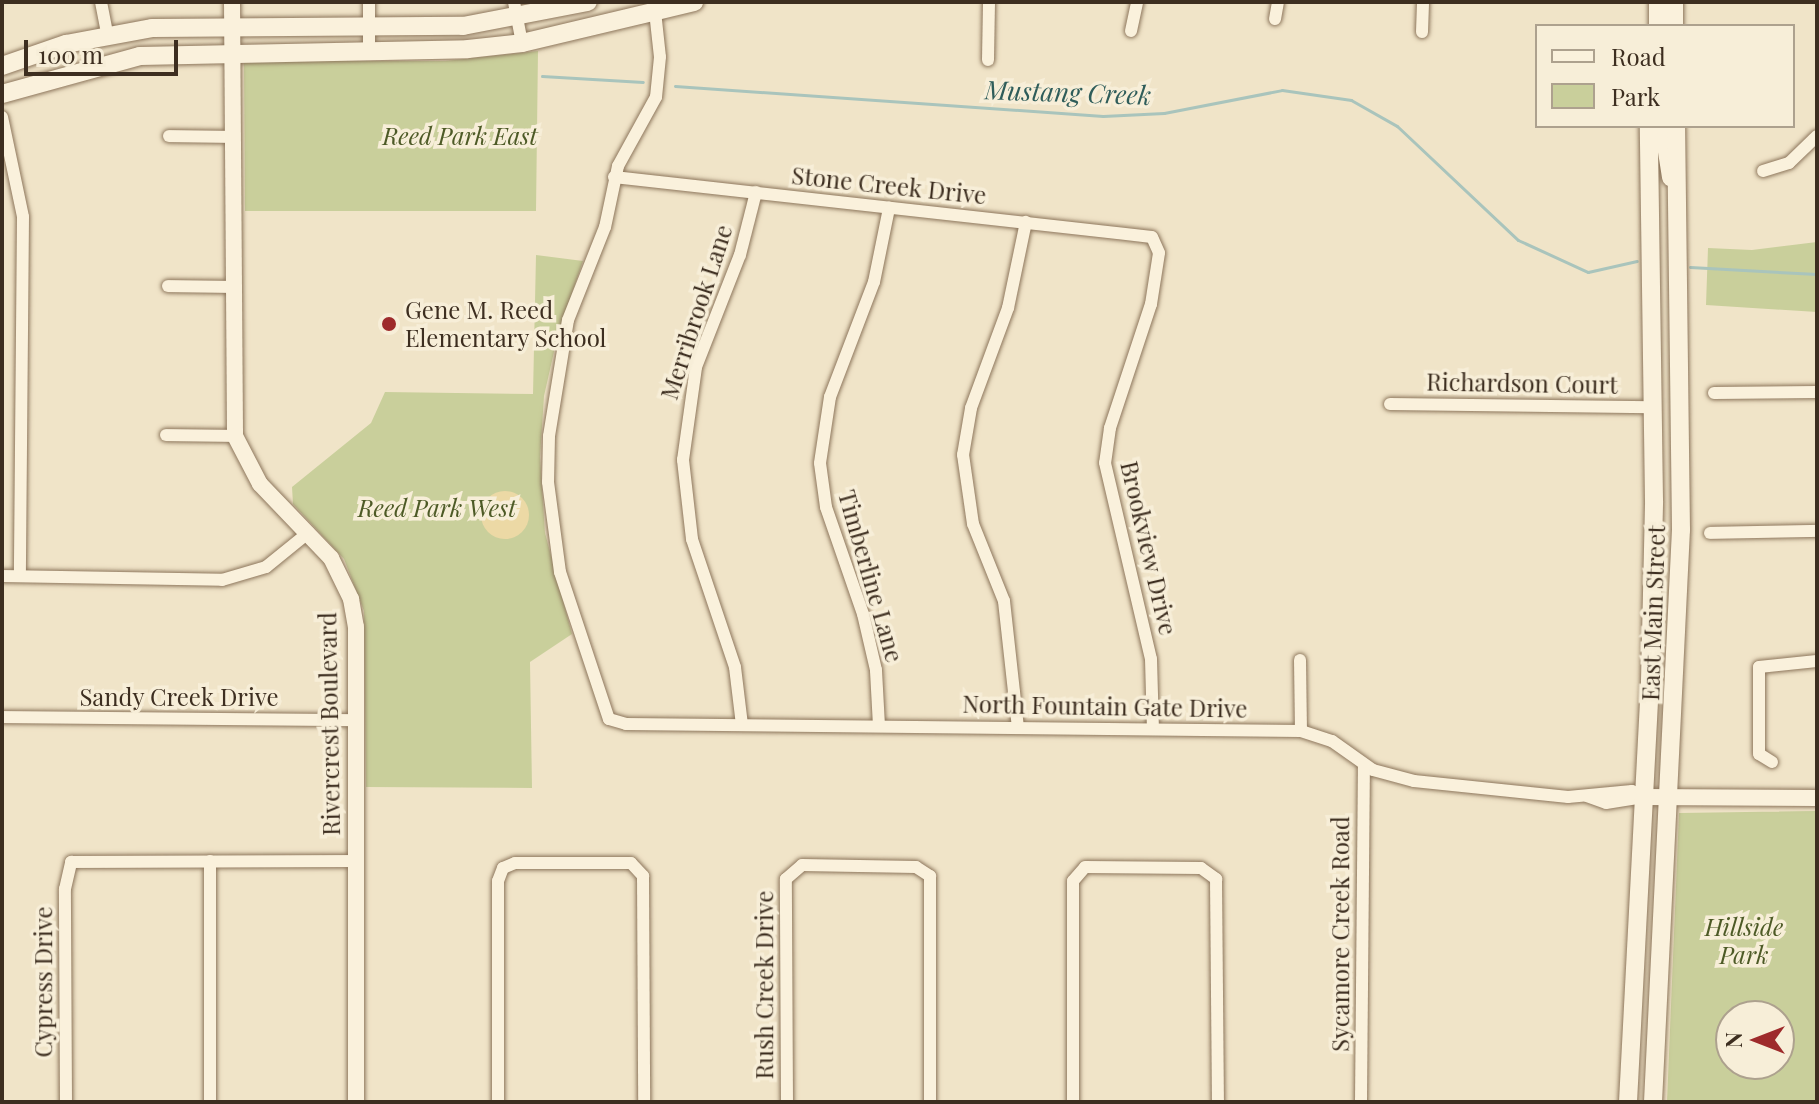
<!DOCTYPE html>
<style>
body{margin:0}
#map{position:relative;width:1819px;height:1104px;overflow:hidden;background:#f0e4c8;font-family:"Playfair Display",serif}
div>[style]{position:absolute}
.green>*{inset:0;background:#c9cf9b}
.sand>*{inset:0;background:#ecd9a5}
.round{border-radius:50%}
.stream>*{height:3px;margin:-1.5px;padding:0 1.5px;transform-origin:1.5px;border-radius:1.5px;background:#a9c4bc}
.roads{filter:drop-shadow(0 0 2px #8d765c) drop-shadow(0 0 2px #8d765c)}
.minor>*{height:12px;margin:-6px;padding:0 6px;transform-origin:6px;border-radius:6px;background:#faf1dc}
.tertiary>*{height:16px;margin:-8px;padding:0 8px;transform-origin:8px;border-radius:8px;background:#faf1dc}
.secondary>*{height:18px;margin:-9px;padding:0 9px;transform-origin:9px;border-radius:9px;background:#faf1dc}
.dots>*{width:22px;height:22px;translate:-50% -50%;box-sizing:border-box;border:4px solid #f7eed8;border-radius:50%}
span{translate:-50% -50%;white-space:nowrap;text-align:center;line-height:1.15;-webkit-text-stroke:7px #f7eed8;paint-order:stroke}
.park-label{font-size:24px;color:#4d5a26;font-style:italic}
.street-label{font-size:24px;color:#3d2e20}
.poi-label{font-size:24px;color:#3d2e20}
.left{translate:0 -50%;text-align:left}
.water-label{font-size:26px;color:#2f5d5a;font-style:italic}
.frame{position:absolute;inset:0;border:4px solid #3d2e20;pointer-events:none}
.legend{position:absolute;left:1535px;top:24px;width:260px;height:104px;box-sizing:border-box;background:#f7eed8;border:2px solid #ada18e;margin:0;padding:10px 14px;list-style:none;font-size:24px;color:#3d2e20}
.legend li{display:flex;align-items:center;gap:16px;height:40px}
.legend b{width:40px;border:2px solid #ada18e}
.north{position:absolute;left:1715px;top:1000px;width:80px;height:80px;box-sizing:border-box;background:#f7eed8;border:2px solid #ada18e;border-radius:50%;rotate:270deg;font-size:22px;font-weight:700;line-height:32px;text-align:center;color:#3d2e20}
.north::after{content:'';display:block;margin:auto;width:28px;height:36px;background:#9e2a2b;clip-path:polygon(50% 0,100% 100%,50% 72%,0 100%)}
.scale{position:absolute;left:24px;top:40px;width:154px;height:36px;box-sizing:border-box;border:4px solid #3d2e20;border-top:0;padding-left:10px;font-size:24px;line-height:28px;white-space:nowrap;color:#3d2e20;-webkit-text-stroke:6px #f7eed8;paint-order:stroke}
</style>
<div id="map">
<div class="green">
<div style="clip-path:polygon(538px 51px,536px 211px,245px 211px,244px 61px,445px 61px)"></div>
<div style="clip-path:polygon(1817px 242px,1817px 312px,1706px 305px,1708px 248px,1752px 250px)"></div>
<div style="clip-path:polygon(536px 255px,583px 261px,558px 334px,544px 396px,540px 457px,545px 533px,572px 634px,530px 662px,532px 788px,366px 787px,364px 611px,344px 559px,293px 504px,292px 487px,371px 423px,385px 392px,533px 394px)"></div>
<div style="clip-path:polygon(evenodd,1817px 811px,1817px 1102px,1667px 1102px,1679px 813px,1817px 811px,1731px 1016px,1779px 1016px,1779px 1064px,1731px 1064px,1731px 1016px)"></div>
</div>
<div class="sand">
<div class="round" style="left:481px;top:491px;width:48px;height:48px"></div>
</div>
<div class="stream">
<div style="left:542px;top:76px;width:101px;rotate:3.4deg"></div>
<div style="left:675px;top:86px;width:429px;rotate:4deg"></div>
<div style="left:1103px;top:116px;width:61px;rotate:-2.8deg"></div>
<div style="left:1164px;top:113px;width:120px;rotate:-11deg"></div>
<div style="left:1282px;top:90px;width:70px;rotate:8.2deg"></div>
<div style="left:1351px;top:100px;width:53px;rotate:29.5deg"></div>
<div style="left:1397px;top:126px;width:166px;rotate:43.3deg"></div>
<div style="left:1518px;top:240px;width:77px;rotate:24.6deg"></div>
<div style="left:1588px;top:272px;width:50px;rotate:-12.7deg"></div>
<div style="left:1690px;top:267px;width:127px;rotate:3.2deg"></div>
</div>
<div class="roads">
<div class="minor">
<div style="left:101px;top:2px;width:33px;rotate:79deg"></div>
<div style="left:369px;top:2px;width:49px;rotate:90deg"></div>
<div style="left:514px;top:2px;width:42px;rotate:79deg"></div>
<div style="left:654px;top:2px;width:55px;rotate:83.8deg"></div>
<div style="left:660px;top:57px;width:40px;rotate:95.7deg"></div>
<div style="left:656px;top:97px;width:79px;rotate:118.8deg"></div>
<div style="left:618px;top:166px;width:62px;rotate:102deg"></div>
<div style="left:605px;top:227px;width:100px;rotate:111.7deg"></div>
<div style="left:568px;top:320px;width:118px;rotate:99.3deg"></div>
<div style="left:549px;top:436px;width:46px;rotate:91.2deg"></div>
<div style="left:548px;top:482px;width:91px;rotate:82.4deg"></div>
<div style="left:560px;top:572px;width:155px;rotate:71.6deg"></div>
<div style="left:609px;top:719px;width:18px;rotate:16deg"></div>
<div style="left:626px;top:724px;width:675px;rotate:0.59deg"></div>
<div style="left:1301px;top:731px;width:33px;rotate:18deg"></div>
<div style="left:1332px;top:741px;width:50px;rotate:35.3deg"></div>
<div style="left:1373px;top:770px;width:42px;rotate:15deg"></div>
<div style="left:1414px;top:781px;width:155px;rotate:5.9deg"></div>
<div style="left:1568px;top:797px;width:64px;rotate:-5.4deg"></div>
<div style="left:1632px;top:791px;width:13px;rotate:27deg"></div>
<div style="left:1275px;top:19px;width:17px;rotate:-80deg"></div>
<div style="left:1131px;top:31px;width:30px;rotate:-78deg"></div>
<div style="left:1422px;top:32px;width:30px;rotate:-88deg"></div>
<div style="left:988px;top:60px;width:58px;rotate:-89deg"></div>
<div style="left:2px;top:117px;width:102px;rotate:78.1deg"></div>
<div style="left:23px;top:217px;width:359px;rotate:90.5deg"></div>
<div style="left:169px;top:136px;width:62px;rotate:0.9deg"></div>
<div style="left:1763px;top:171px;width:27px;rotate:-17deg"></div>
<div style="left:1789px;top:163px;width:39px;rotate:-44deg"></div>
<div style="left:614px;top:177px;width:541px;rotate:6.36deg"></div>
<div style="left:1152px;top:237px;width:17px;rotate:66deg"></div>
<div style="left:1159px;top:253px;width:52px;rotate:98.9deg"></div>
<div style="left:1151px;top:304px;width:131px;rotate:108.3deg"></div>
<div style="left:1110px;top:428px;width:35px;rotate:98deg"></div>
<div style="left:1105px;top:463px;width:201px;rotate:76.8deg"></div>
<div style="left:1151px;top:659px;width:70px;rotate:88.4deg"></div>
<div style="left:168px;top:286px;width:62px;rotate:0.9deg"></div>
<div style="left:1714px;top:393px;width:103px;rotate:-0.6deg"></div>
<div style="left:1390px;top:404px;width:262px;rotate:0.7deg"></div>
<div style="left:166px;top:435px;width:69px;rotate:0.8deg"></div>
<div style="left:1710px;top:533px;width:107px;rotate:-1.1deg"></div>
<div style="left:2px;top:576px;width:220px;rotate:1deg"></div>
<div style="left:222px;top:580px;width:46px;rotate:-16.5deg"></div>
<div style="left:266px;top:567px;width:55px;rotate:-39.1deg"></div>
<div style="left:1300px;top:660px;width:71px;rotate:89.2deg"></div>
<div style="left:2px;top:717px;width:354px;rotate:0.5deg"></div>
<div style="left:742px;top:725px;width:58px;rotate:-96.9deg"></div>
<div style="left:735px;top:667px;width:135px;rotate:-108.6deg"></div>
<div style="left:692px;top:539px;width:80px;rotate:-96.5deg"></div>
<div style="left:683px;top:460px;width:94px;rotate:-82deg"></div>
<div style="left:696px;top:367px;width:120px;rotate:-68.6deg"></div>
<div style="left:740px;top:255px;width:65px;rotate:-75.7deg"></div>
<div style="left:879px;top:726px;width:56px;rotate:-93.1deg"></div>
<div style="left:876px;top:670px;width:57px;rotate:-103.1deg"></div>
<div style="left:863px;top:614px;width:113px;rotate:-109.1deg"></div>
<div style="left:826px;top:507px;width:44px;rotate:-97.8deg"></div>
<div style="left:820px;top:463px;width:67px;rotate:-81.4deg"></div>
<div style="left:830px;top:397px;width:123px;rotate:-69.1deg"></div>
<div style="left:874px;top:282px;width:76px;rotate:-78.5deg"></div>
<div style="left:1018px;top:728px;width:128px;rotate:-96.3deg"></div>
<div style="left:1004px;top:601px;width:83px;rotate:-111.9deg"></div>
<div style="left:973px;top:524px;width:70px;rotate:-98.2deg"></div>
<div style="left:963px;top:455px;width:48px;rotate:-80.3deg"></div>
<div style="left:971px;top:408px;width:107px;rotate:-69.7deg"></div>
<div style="left:1008px;top:308px;width:88px;rotate:-78.2deg"></div>
<div style="left:1772px;top:762px;width:15px;rotate:-148deg"></div>
<div style="left:1759px;top:754px;width:87px;rotate:-90deg"></div>
<div style="left:1759px;top:667px;width:58px;rotate:-5.9deg"></div>
<div style="left:1587px;top:796px;width:20px;rotate:20deg"></div>
<div style="left:1606px;top:803px;width:38px;rotate:-9deg"></div>
<div style="left:210px;top:861px;width:241px;rotate:90deg"></div>
<div style="left:66px;top:1102px;width:213px;rotate:-90.3deg"></div>
<div style="left:65px;top:889px;width:28px;rotate:-77deg"></div>
<div style="left:71px;top:862px;width:285px;rotate:-0.2deg"></div>
<div style="left:498px;top:1102px;width:221px;rotate:-90deg"></div>
<div style="left:498px;top:881px;width:14px;rotate:-69deg"></div>
<div style="left:503px;top:868px;width:13px;rotate:-23deg"></div>
<div style="left:515px;top:863px;width:116px"></div>
<div style="left:631px;top:863px;width:18px;rotate:47deg"></div>
<div style="left:643px;top:876px;width:226px;rotate:89.7deg"></div>
<div style="left:787px;top:1102px;width:223px;rotate:-90.3deg"></div>
<div style="left:786px;top:879px;width:21px;rotate:-41deg"></div>
<div style="left:802px;top:865px;width:114px;rotate:1deg"></div>
<div style="left:916px;top:867px;width:17px;rotate:33deg"></div>
<div style="left:930px;top:876px;width:226px;rotate:90deg"></div>
<div style="left:1073px;top:1102px;width:221px;rotate:-90deg"></div>
<div style="left:1073px;top:881px;width:18px;rotate:-49deg"></div>
<div style="left:1085px;top:867px;width:116px;rotate:0.5deg"></div>
<div style="left:1201px;top:868px;width:19px;rotate:36deg"></div>
<div style="left:1216px;top:879px;width:223px;rotate:89.5deg"></div>
<div style="left:1361px;top:1102px;width:336px;rotate:-89.5deg"></div>
</div>
<div class="tertiary">
<div style="left:232px;top:2px;width:434px;rotate:89.6deg"></div>
<div style="left:235px;top:436px;width:54px;rotate:62.5deg"></div>
<div style="left:260px;top:484px;width:103px;rotate:46.2deg"></div>
<div style="left:331px;top:558px;width:46px;rotate:64deg"></div>
<div style="left:351px;top:599px;width:28px;rotate:80deg"></div>
<div style="left:356px;top:627px;width:475px;rotate:90deg"></div>
<div style="left:1644px;top:797px;width:173px;rotate:0.3deg"></div>
</div>
<div class="secondary">
<div style="left:1658px;top:2px;width:24px;rotate:90deg"></div>
<div style="left:1674px;top:2px;width:24px;rotate:90deg"></div>
<div style="left:2px;top:66px;width:68px;rotate:-19deg"></div>
<div style="left:66px;top:44px;width:87px;rotate:-10.5deg"></div>
<div style="left:152px;top:28px;width:311px;rotate:-0.4deg"></div>
<div style="left:463px;top:26px;width:127px;rotate:-10.9deg"></div>
<div style="left:2px;top:94px;width:143px;rotate:-15.4deg"></div>
<div style="left:140px;top:56px;width:328px;rotate:-1.2deg"></div>
<div style="left:468px;top:49px;width:54px;rotate:-6.3deg"></div>
<div style="left:522px;top:43px;width:177px;rotate:-13.4deg"></div>
<div style="left:1663px;top:126px;width:52px;rotate:81.1deg"></div>
<div style="left:1628px;top:1102px;width:422px;rotate:-87deg"></div>
<div style="left:1650px;top:681px;width:180px;rotate:-88.7deg"></div>
<div style="left:1654px;top:501px;width:375px;rotate:-90.8deg"></div>
<div style="left:1653px;top:1102px;width:573px;rotate:-87.2deg"></div>
<div style="left:1681px;top:530px;width:404px;rotate:-90.7deg"></div>
</div>
</div>
<div class="dots">
<div style="left:389px;top:324px;background:#9e2a2b"></div>
</div>
<div class="park-label">
<span style="left:460px;top:136px">Reed Park East</span>
<span style="left:437px;top:508px">Reed Park West</span>
<span style="left:1744px;top:941px">Hillside<br>Park</span>
</div>
<div class="street-label">
<span style="left:889px;top:185px;rotate:6deg">Stone Creek Drive</span>
<span style="left:696px;top:312px;rotate:-72deg">Merribrook Lane</span>
<span style="left:1522px;top:383px;rotate:1deg">Richardson Court</span>
<span style="left:1149px;top:548px;rotate:77deg">Brookview Drive</span>
<span style="left:871px;top:576px;rotate:74deg">Timberline Lane</span>
<span style="left:1653px;top:613px;rotate:-88deg">East Main Street</span>
<span style="left:179px;top:697px">Sandy Creek Drive</span>
<span style="left:1105px;top:706px;rotate:1deg">North Fountain Gate Drive</span>
<span style="left:329px;top:724px;rotate:-91deg">Rivercrest Boulevard</span>
<span style="left:1340px;top:934px;rotate:-90deg">Sycamore Creek Road</span>
<span style="left:43px;top:982px;rotate:-90deg">Cypress Drive</span>
<span style="left:764px;top:985px;rotate:-90deg">Rush Creek Drive</span>
</div>
<div class="poi-label">
<span class="left" style="left:405px;top:324px">Gene M. Reed<br>Elementary School</span>
</div>
<div class="water-label">
<span style="left:1068px;top:92px;rotate:2deg">Mustang Creek</span>
</div>
<div class="frame"></div>
<ul class="legend">
<li><b style="height:10px;background:#faf1dc"></b>Road</li>
<li><b style="height:22px;background:#c9cf9b"></b>Park</li>
</ul>
<div class="north">N</div>
<div class="scale">100 m</div>
</div>
